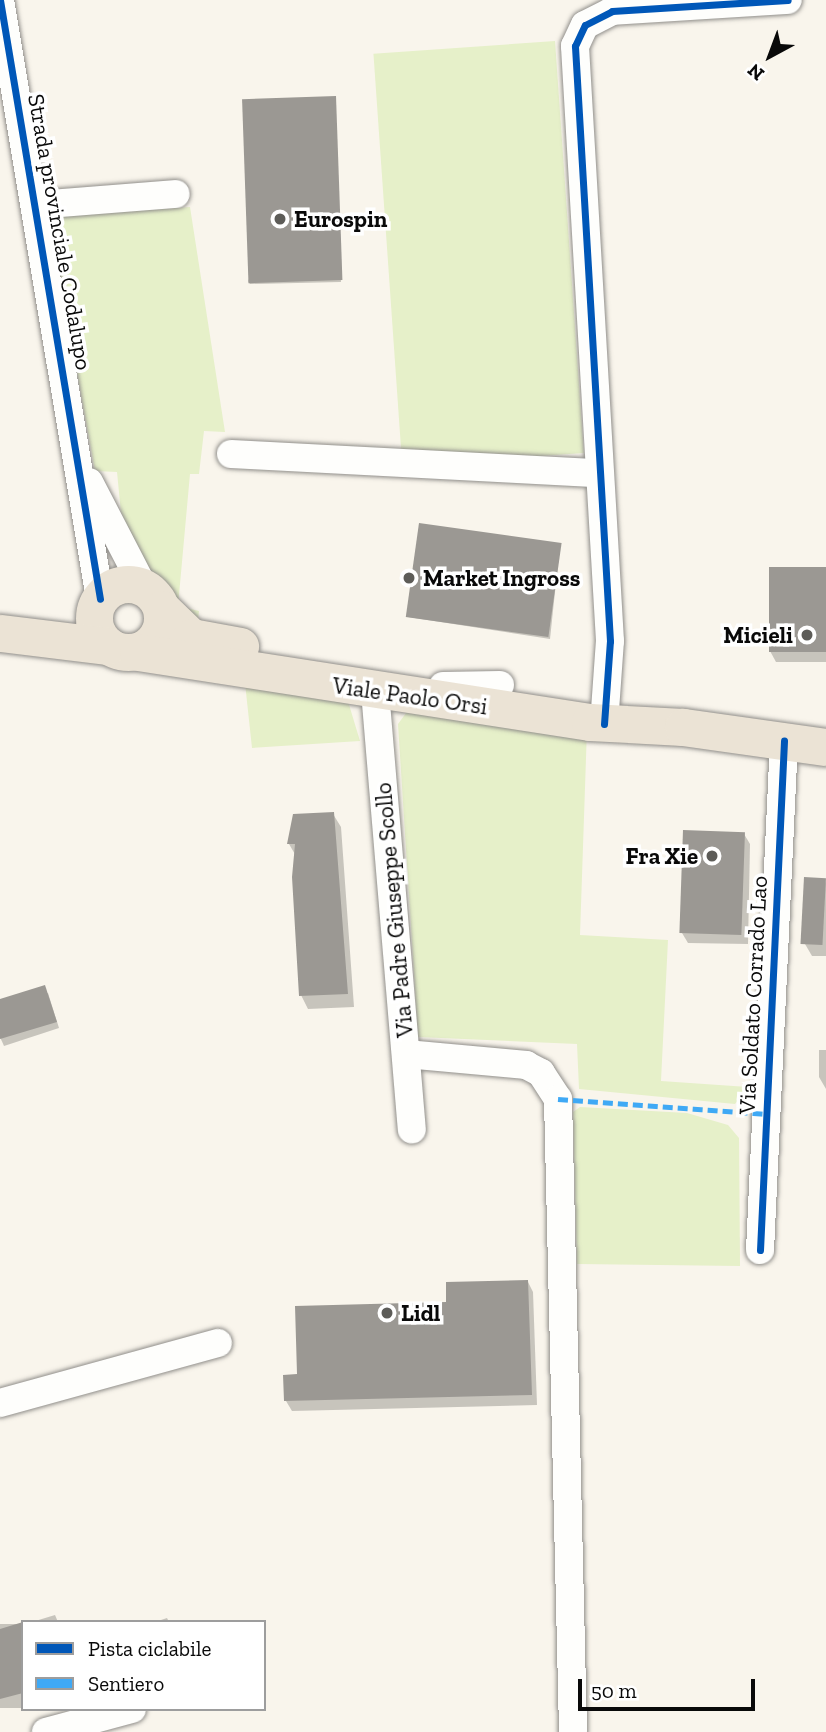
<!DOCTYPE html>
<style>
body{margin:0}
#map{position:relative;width:826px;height:1732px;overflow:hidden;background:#f9f5ec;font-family:"Zilla Slab",serif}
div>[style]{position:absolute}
.green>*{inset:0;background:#e6f0c9;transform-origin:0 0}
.shadow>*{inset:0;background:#0003;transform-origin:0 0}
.building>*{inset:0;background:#9b9893;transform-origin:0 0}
.roads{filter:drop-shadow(0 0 2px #918f8b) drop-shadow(0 0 2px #918f8b)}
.minor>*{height:28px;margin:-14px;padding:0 14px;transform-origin:14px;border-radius:14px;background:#fefefc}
.major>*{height:37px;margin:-18.5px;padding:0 18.5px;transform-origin:18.5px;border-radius:18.5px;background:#ebe3d5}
.major>.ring{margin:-18.5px;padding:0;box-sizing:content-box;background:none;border:37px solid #ebe3d5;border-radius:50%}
.quiet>*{height:5px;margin-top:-2.5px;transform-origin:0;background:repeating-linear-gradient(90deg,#3fa9f5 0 10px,transparent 0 15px)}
.cycleway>*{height:7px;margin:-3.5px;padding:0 3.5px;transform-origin:3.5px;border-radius:3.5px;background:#0057b8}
.dots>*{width:19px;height:19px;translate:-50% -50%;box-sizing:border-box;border:4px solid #fff;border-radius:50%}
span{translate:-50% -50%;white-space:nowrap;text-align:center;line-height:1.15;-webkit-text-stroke:7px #fff;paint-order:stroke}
.poi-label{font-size:23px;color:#090909;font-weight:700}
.left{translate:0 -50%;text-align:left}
.right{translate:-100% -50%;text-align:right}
.street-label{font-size:23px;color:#090909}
.legend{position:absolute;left:21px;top:1620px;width:245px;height:91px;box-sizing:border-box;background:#fff;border:2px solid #9d9d9d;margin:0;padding:9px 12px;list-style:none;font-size:21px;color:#090909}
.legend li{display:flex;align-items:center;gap:14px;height:35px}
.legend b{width:35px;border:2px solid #9d9d9d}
.north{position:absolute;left:735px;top:21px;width:70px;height:70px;-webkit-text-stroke:5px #fff;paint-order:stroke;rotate:221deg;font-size:19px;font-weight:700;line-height:28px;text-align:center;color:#090909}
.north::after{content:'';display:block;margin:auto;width:24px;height:32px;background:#090909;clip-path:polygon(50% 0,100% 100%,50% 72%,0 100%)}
.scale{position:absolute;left:578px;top:1679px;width:177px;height:32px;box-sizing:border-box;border:4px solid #090909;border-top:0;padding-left:9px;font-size:21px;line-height:24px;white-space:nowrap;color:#090909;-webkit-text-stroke:5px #fff;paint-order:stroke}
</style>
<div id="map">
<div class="green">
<div style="left:555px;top:41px;width:413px;height:182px;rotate:86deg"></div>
<div style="clip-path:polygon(190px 207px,225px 432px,204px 431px,199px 474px,190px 474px,178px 606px,199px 611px,197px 629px,156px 584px,121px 513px,117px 472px,95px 471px,51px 231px,62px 215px)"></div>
<div style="clip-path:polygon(245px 683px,347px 698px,360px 741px,252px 748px)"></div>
<div style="clip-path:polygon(409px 709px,587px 729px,580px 935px,668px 940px,661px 1081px,748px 1087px,735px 1104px,579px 1089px,577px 1044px,418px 1037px,398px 724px)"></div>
<div style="clip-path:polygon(580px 1107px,687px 1113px,728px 1125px,739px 1138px,740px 1266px,577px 1264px,573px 1112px)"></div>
</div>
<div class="shadow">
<div style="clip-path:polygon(335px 98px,341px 282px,250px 284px,248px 281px)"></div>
<div style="clip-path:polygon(560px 545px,550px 639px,408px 617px)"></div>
<div style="clip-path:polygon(826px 569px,826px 662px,776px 662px,770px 651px)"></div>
<div style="clip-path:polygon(333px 814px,341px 827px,354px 1007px,308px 1009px,301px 995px,296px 856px,289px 844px)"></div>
<div style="clip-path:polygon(744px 834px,750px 844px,748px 944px,688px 943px,682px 933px)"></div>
<div style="clip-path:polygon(826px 880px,826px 956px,812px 956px,805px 944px)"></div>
<div style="clip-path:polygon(48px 993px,59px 1028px,4px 1046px,0 1037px,0 1001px)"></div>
<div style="clip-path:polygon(819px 1050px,826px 1050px,826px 1089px,819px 1077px)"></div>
<div style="clip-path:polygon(528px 1282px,533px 1292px,537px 1405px,292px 1411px,286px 1401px,299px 1376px)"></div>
<div style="clip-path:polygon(55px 1615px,58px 1622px,32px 1622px)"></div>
<div style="clip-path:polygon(167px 1618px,169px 1622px,155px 1622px)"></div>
<div style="left:23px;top:1624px;width:84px;height:24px;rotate:90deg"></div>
</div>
<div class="building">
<div style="left:336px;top:96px;width:184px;height:94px;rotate:88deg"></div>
<div style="left:419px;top:523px;width:144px;height:95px;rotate:8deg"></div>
<div style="left:769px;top:567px;width:57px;height:85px"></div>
<div style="clip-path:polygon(334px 812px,348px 994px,299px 996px,292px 877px,295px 844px,287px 844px,293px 814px)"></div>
<div style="left:683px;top:830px;width:62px;height:103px;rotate:2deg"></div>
<div style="left:804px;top:877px;width:22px;height:67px;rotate:3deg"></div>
<div style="clip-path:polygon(45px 985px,57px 1022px,0 1039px,0 999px)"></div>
<div style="clip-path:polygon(528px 1280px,532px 1395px,284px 1401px,283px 1375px,297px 1374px,295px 1306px,446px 1302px,446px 1282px)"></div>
<div style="clip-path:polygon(23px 1622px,23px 1693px,0 1699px,0 1629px)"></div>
</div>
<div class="roads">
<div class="minor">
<div style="left:0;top:0;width:607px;rotate:80.52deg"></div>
<div style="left:36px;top:205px;width:140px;rotate:-4.5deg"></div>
<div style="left:231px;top:454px;width:368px;rotate:3deg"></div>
<div style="left:89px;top:482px;width:119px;rotate:62.6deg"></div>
<div style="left:443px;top:686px;width:57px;rotate:-1deg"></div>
<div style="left:375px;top:691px;width:440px;rotate:85.2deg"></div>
<div style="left:604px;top:724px;width:83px;rotate:-85.9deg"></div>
<div style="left:610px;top:641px;width:596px;rotate:-93.37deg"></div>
<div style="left:575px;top:46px;width:23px;rotate:-65deg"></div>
<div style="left:585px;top:25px;width:30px;rotate:-27deg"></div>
<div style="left:612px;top:11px;width:176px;rotate:-3.6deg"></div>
<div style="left:406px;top:1054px;width:121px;rotate:5.2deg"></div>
<div style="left:526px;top:1065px;width:17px;rotate:28deg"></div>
<div style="left:541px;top:1073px;width:31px;rotate:57deg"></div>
<div style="left:558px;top:1099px;width:633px;rotate:88.64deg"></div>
<div style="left:760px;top:1250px;width:510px;rotate:-87.3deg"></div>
<div style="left:0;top:1403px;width:226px;rotate:-15.4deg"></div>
<div style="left:46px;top:1732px;width:89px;rotate:-15deg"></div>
</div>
<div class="major">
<div class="ring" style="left:94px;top:584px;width:31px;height:31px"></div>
<div style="left:162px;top:609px;width:40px;rotate:44deg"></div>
<div style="left:191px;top:637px;width:50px;rotate:10.4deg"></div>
<div style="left:0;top:633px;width:109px;rotate:6.9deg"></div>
<div style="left:138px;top:652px;width:457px;rotate:8.8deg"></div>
<div style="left:590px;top:722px;width:93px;rotate:3.1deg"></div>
<div style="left:683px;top:727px;width:144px;rotate:8deg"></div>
</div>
</div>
<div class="quiet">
<div style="left:558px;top:1099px;width:210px;rotate:4.1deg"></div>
</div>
<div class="cycleway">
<div style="left:0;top:0;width:607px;rotate:80.52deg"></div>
<div style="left:604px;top:724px;width:83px;rotate:-85.9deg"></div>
<div style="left:610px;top:641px;width:596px;rotate:-93.37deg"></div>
<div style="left:575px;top:46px;width:23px;rotate:-65deg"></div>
<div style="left:585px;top:25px;width:30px;rotate:-27deg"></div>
<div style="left:612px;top:11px;width:176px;rotate:-3.6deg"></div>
<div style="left:760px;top:1250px;width:510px;rotate:-87.3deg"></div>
</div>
<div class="dots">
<div style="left:280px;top:219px;background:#5d5c58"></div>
<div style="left:409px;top:578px;background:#5d5c58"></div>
<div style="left:807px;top:635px;background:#5d5c58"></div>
<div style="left:712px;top:856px;background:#5d5c58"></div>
<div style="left:387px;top:1313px;background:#5d5c58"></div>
</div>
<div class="poi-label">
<span class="left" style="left:294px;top:219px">Eurospin</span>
<span class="left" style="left:423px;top:578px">Market Ingross</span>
<span class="right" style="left:793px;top:635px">Micieli</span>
<span class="right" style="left:698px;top:856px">Fra Xie</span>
<span class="left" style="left:401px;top:1313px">Lidl</span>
</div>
<div class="street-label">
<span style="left:60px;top:232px;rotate:80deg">Strada provinciale Codalupo</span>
<span style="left:410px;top:696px;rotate:8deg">Viale Paolo Orsi</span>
<span style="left:394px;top:910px;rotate:-95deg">Via Padre Giuseppe Scollo</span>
<span style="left:753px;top:995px;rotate:-87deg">Via Soldato Corrado Lao</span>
</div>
<ul class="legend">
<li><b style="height:9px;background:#0057b8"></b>Pista ciclabile</li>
<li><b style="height:9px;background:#3fa9f5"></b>Sentiero</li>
</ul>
<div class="north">N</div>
<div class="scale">50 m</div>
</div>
